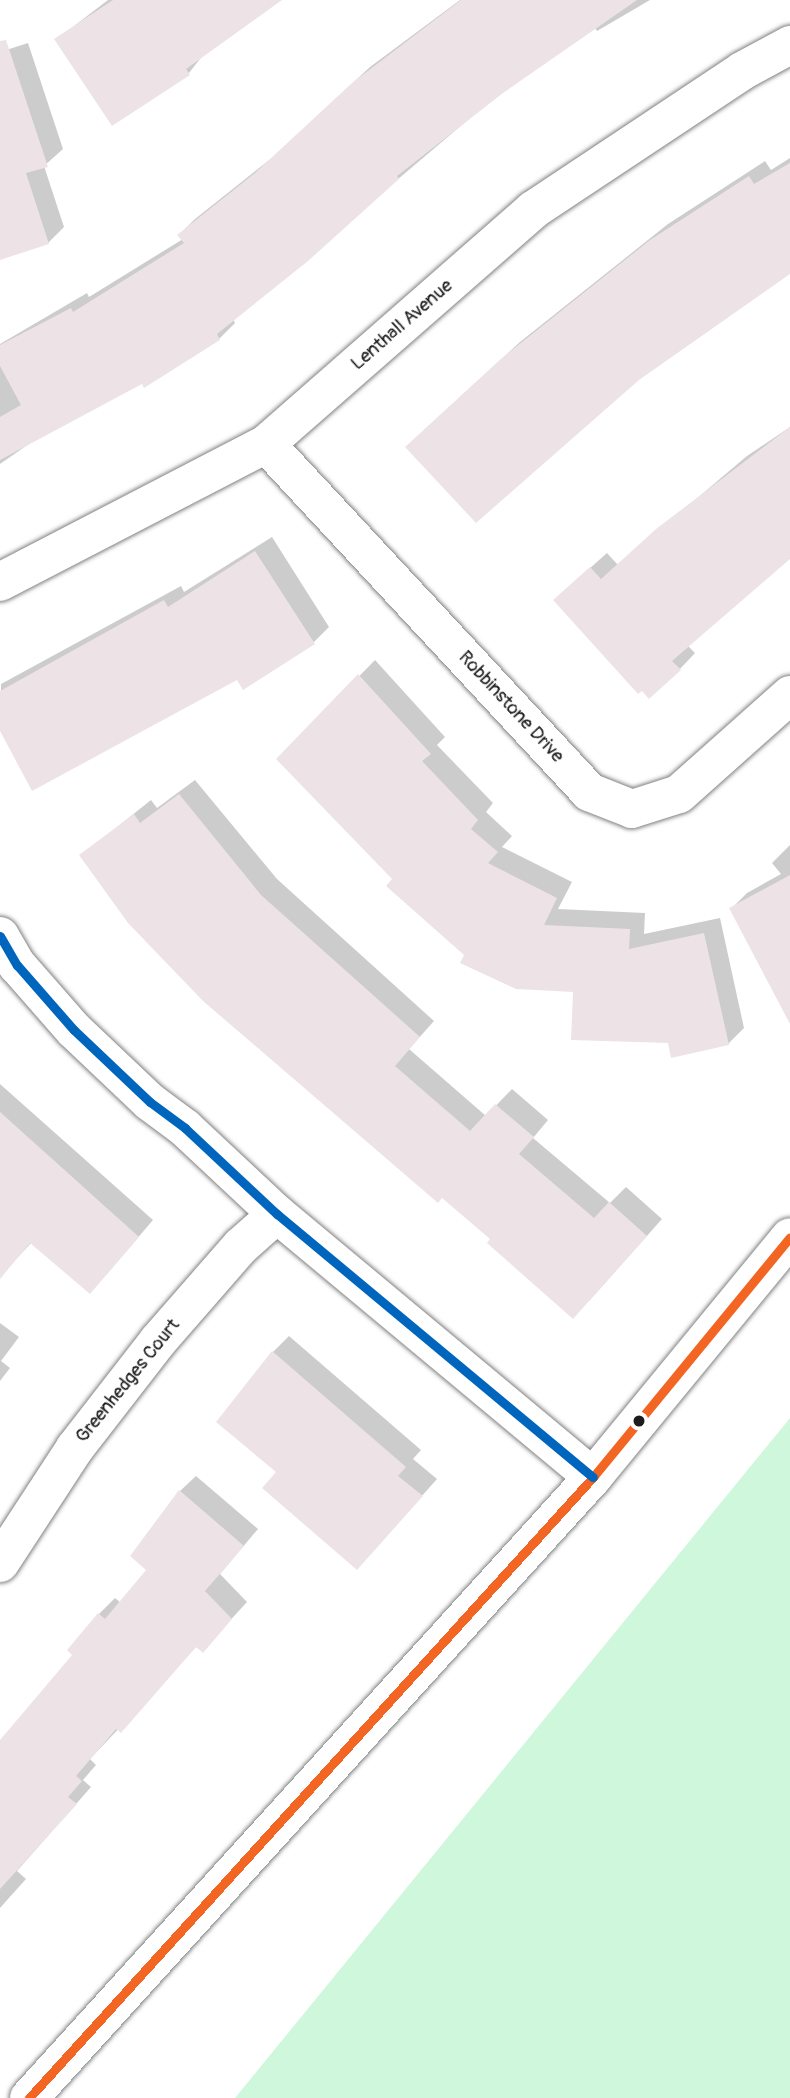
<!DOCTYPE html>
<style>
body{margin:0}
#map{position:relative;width:790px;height:2098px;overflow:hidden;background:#fff;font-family:Pangolin,sans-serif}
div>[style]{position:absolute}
.green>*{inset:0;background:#cff7dc}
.shadow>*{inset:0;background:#0003}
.building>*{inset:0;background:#ede3e6}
.roads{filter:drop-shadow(0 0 2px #828282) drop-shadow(0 0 2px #828282)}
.street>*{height:38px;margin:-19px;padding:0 19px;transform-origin:19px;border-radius:19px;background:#fff}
.secondary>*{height:38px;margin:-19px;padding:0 19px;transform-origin:19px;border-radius:19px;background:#fff}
.bus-1>*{height:9px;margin:-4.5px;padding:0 4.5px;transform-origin:4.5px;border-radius:4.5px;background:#f26522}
.bus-2>*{height:9px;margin:-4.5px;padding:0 4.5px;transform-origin:4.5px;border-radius:4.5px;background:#0065bd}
.dots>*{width:19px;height:19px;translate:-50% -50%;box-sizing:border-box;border:4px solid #fff;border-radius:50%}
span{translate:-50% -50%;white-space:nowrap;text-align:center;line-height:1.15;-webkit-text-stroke:6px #fff;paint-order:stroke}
.street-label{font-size:19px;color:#1c1c1c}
</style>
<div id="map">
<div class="green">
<div style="clip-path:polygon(790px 1418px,790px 2098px,235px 2098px)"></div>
</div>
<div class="shadow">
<div style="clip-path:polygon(108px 0,279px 0,203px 55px,189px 73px,57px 39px)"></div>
<div style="clip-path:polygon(460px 0,650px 0,597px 31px,595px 28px,502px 91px,233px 319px,235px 323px,219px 339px,144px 385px,142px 382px,39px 437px,0 464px,0 344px,87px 293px,89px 297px,183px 239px,179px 235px,195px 219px,273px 157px,370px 67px)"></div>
<div style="clip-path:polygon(28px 43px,63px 149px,44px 166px,64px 227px,48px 243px,0 259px,0 52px)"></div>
<div style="clip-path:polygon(790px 158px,790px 272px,423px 431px,520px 342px,668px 224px,765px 161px,771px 170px)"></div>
<div style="clip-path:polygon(790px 427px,790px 558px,687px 645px,695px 653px,680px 669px,572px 584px,607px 553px,618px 565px,747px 456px)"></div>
<div style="clip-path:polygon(272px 537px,329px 627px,313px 643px,238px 678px,0 727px,1px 684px,181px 586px,184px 592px)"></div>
<div style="clip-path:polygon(375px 660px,445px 737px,437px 745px,493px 803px,486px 812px,512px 836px,502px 847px,572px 882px,558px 909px,645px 913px,644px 934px,720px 918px,744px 1028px,728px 1044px,670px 1041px,575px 991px,466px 954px,278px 759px)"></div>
<div style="clip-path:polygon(195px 780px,277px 879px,434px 1021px,409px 1049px,486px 1116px,512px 1089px,548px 1120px,533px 1138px,610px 1203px,626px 1187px,662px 1219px,589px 1301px,493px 1239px,82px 855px,151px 800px,157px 808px)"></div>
<div style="clip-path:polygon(790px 845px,790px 1001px,731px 909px,747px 893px,781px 874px,772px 863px)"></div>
<div style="clip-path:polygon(0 1084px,153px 1220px,106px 1275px,32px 1242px,6px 1270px,0 1264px)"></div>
<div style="clip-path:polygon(0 1323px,19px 1337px,1px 1361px,10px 1368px,0 1381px)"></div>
<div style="clip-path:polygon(289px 1336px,421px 1450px,413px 1459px,437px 1479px,372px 1552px,278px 1471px,273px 1352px)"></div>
<div style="clip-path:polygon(196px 1476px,258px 1529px,220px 1574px,247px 1602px,203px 1650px,197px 1646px,90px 1759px,96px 1765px,83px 1780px,91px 1787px,17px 1871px,26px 1879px,0 1908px,0 1748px,75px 1655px,99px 1614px,115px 1598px,121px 1603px,149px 1570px,180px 1491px)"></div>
</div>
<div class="building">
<div style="clip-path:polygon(113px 0,282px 0,186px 69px,190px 75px,112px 126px,54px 39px)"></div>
<div style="clip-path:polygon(461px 0,637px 0,503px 93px,397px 176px,399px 179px,308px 261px,217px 334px,220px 340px,144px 388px,142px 384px,0 460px,0 417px,21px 405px,0 366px,0 345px,71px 308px,73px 312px,184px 243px,177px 235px,255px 173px,352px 83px)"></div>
<div style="clip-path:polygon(6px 40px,48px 167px,26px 173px,49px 244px,0 260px,0 41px)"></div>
<div style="clip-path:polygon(790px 163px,790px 274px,639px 380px,476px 523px,405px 447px,502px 358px,650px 240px,749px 176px,754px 184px)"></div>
<div style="clip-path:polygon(790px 427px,790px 559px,672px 661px,681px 670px,649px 699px,642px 691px,638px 694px,553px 600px,590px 567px,601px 579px,656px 529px)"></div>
<div style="clip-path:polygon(255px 551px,315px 644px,243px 690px,237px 680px,32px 791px,0 731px,0 691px,164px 600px,168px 607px)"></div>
<div style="clip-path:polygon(358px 674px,431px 754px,422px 761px,478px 820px,471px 829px,498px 852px,488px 863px,557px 898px,544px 925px,630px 929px,629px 949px,704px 933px,729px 1045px,671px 1058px,668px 1043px,571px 1040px,573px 992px,516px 989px,460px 963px,464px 955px,386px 886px,392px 879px,276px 759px)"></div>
<div style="clip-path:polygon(179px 794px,261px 895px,420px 1037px,395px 1066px,470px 1131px,495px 1104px,534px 1137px,519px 1154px,594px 1218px,609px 1202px,647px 1236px,573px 1319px,487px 1243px,490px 1239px,442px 1198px,438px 1203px,203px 1001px,128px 923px,79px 855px,134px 814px,140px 823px)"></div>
<div style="clip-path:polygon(790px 875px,790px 1024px,729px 908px)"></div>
<div style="clip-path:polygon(0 1112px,139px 1237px,90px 1294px,30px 1243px,0 1279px)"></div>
<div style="clip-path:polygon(272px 1351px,406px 1467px,398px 1476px,423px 1496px,357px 1570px,262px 1488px,276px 1472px,216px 1422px)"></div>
<div style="clip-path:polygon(179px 1490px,244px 1546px,205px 1591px,232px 1619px,203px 1653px,196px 1647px,121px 1733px,116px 1729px,76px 1776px,82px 1781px,68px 1797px,77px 1804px,0 1889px,0 1740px,72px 1655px,67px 1650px,98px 1613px,105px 1619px,146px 1570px,130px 1556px)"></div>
</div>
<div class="roads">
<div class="street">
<div style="left:266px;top:444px;width:475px;rotate:47.1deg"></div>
<div style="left:589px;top:792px;width:46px;rotate:21.6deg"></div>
<div style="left:632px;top:809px;width:49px;rotate:-17.7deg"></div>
<div style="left:679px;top:794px;width:149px;rotate:-41.7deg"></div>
<div style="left:0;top:582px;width:300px;rotate:-27.4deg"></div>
<div style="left:266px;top:444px;width:355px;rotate:-41.2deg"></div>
<div style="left:533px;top:210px;width:251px;rotate:-33.6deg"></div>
<div style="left:742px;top:71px;width:55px;rotate:-28.4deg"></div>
<div style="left:0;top:1563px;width:137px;rotate:-56.9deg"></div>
<div style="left:75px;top:1448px;width:135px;rotate:-52.2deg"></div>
<div style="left:158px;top:1341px;width:126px;rotate:-48.9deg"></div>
<div style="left:241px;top:1246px;width:48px;rotate:-41.6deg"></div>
</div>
<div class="secondary">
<div style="left:0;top:936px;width:34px;rotate:60deg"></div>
<div style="left:17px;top:965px;width:86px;rotate:48.8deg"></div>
<div style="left:74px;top:1030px;width:105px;rotate:43.5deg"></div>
<div style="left:150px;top:1102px;width:44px;rotate:36.6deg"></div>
<div style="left:185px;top:1128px;width:126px;rotate:43.1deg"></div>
<div style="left:277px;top:1214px;width:411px;rotate:39.8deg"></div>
<div style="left:29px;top:2098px;width:839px;rotate:-47.75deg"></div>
<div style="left:593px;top:1477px;width:310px;rotate:-50.6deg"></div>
</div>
</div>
<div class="bus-1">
<div style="left:29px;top:2098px;width:839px;rotate:-47.75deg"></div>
<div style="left:593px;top:1477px;width:310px;rotate:-50.6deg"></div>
</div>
<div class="bus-2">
<div style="left:0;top:936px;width:34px;rotate:60deg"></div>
<div style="left:17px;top:965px;width:86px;rotate:48.8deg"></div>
<div style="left:74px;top:1030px;width:105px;rotate:43.5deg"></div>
<div style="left:150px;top:1102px;width:44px;rotate:36.6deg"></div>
<div style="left:185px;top:1128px;width:126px;rotate:43.1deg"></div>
<div style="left:277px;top:1214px;width:411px;rotate:39.8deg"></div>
</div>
<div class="dots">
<div style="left:639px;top:1421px;background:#1c1c1c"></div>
</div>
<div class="street-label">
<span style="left:402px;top:325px;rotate:-41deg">Lenthall Avenue</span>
<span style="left:511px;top:707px;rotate:47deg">Robbinstone Drive</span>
<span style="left:128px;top:1381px;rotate:-51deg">Greenhedges Court</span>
</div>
</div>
